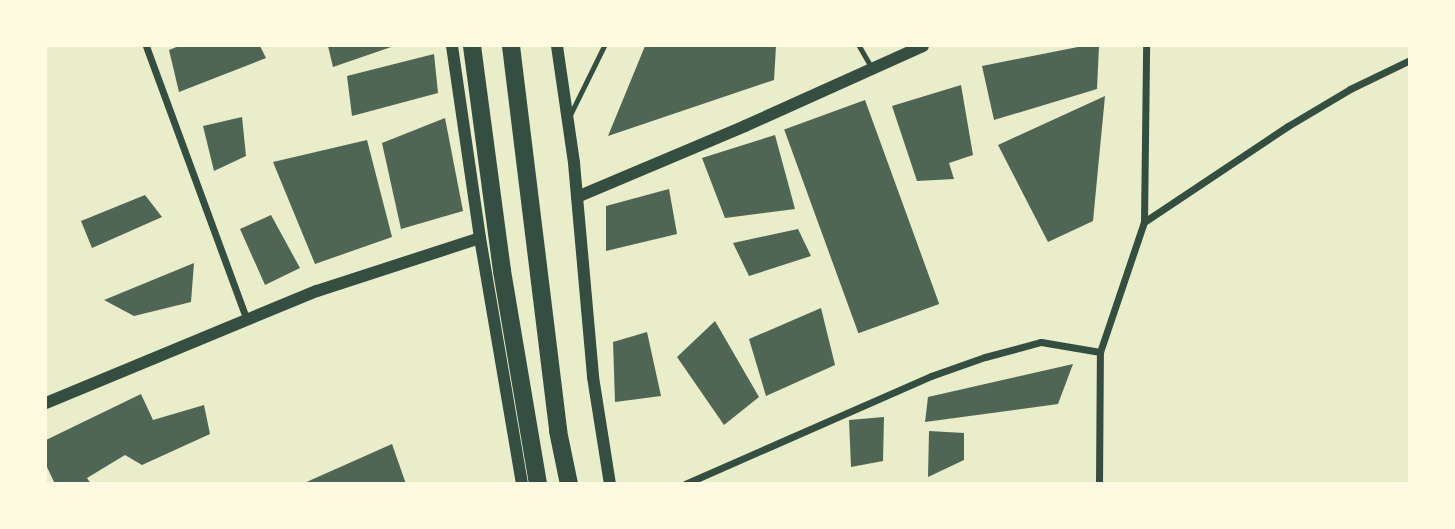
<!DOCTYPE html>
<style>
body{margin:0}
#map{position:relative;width:1455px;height:529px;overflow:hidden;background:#e9edc9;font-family:Lato,sans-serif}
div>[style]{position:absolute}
.building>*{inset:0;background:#4f6655;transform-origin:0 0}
.service>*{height:5px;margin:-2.5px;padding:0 2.5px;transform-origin:2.5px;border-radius:2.5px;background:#344e41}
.minor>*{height:7px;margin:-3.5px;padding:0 3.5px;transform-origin:3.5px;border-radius:3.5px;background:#344e41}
.tertiary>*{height:12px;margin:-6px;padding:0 6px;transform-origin:6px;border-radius:6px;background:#344e41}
.primary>*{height:18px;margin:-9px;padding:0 9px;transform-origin:9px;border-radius:9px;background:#344e41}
span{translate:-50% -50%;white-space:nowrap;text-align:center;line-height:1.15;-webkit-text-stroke:6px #fefae0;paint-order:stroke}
.frame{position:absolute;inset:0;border:47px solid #fefae0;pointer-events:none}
</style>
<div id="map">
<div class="building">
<div style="clip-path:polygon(179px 46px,260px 46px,266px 58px,179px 92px,169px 50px)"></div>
<div style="clip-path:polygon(328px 46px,394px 46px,333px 67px)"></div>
<div style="clip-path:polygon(645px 46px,776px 46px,774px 80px,608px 136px)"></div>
<div style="clip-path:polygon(1083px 46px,1099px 46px,1097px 89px,994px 120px,982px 66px)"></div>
<div style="clip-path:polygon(434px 54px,438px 93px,352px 116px,347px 76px)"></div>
<div style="clip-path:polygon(961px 85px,973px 155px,949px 163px,954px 179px,917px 181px,892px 106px)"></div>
<div style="clip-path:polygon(1105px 96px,1093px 221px,1048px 242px,998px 145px)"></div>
<div style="left:865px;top:100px;width:217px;height:86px;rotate:70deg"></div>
<div style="clip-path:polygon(242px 117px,246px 156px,214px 171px,203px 126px)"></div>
<div style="clip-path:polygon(445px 118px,463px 211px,401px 229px,382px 143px)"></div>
<div style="clip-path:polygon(775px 135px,795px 209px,725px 218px,702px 158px)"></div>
<div style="clip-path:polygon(367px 140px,392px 237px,315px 264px,273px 162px)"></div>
<div style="clip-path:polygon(669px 189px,677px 234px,606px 251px,606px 206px)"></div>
<div style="clip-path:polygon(145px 195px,162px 217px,92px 248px,81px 221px)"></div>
<div style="clip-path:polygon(271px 215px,300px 268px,265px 285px,240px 229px)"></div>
<div style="clip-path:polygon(798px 229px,811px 256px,749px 276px,733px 243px)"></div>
<div style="clip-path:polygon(194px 263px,191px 302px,134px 316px,104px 300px)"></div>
<div style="clip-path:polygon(821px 308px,835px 365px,766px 396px,749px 339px)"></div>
<div style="clip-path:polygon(715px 321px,759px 397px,724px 425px,677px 357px)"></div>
<div style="clip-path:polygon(647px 332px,661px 396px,615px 402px,613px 342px)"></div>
<div style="clip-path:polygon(1073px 364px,1058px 404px,925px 422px,928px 397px)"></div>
<div style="clip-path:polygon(141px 394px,153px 420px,204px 405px,210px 434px,142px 465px,125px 455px,87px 478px,91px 484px,55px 484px,46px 465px,46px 440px)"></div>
<div style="clip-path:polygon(884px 417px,883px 461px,851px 467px,849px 420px)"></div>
<div style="clip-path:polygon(929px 431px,964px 433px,964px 460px,928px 477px)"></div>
<div style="clip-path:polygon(392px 444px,406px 484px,302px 484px)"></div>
</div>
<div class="service">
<div style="left:859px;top:46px;width:24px;rotate:60deg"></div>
<div style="left:570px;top:115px;width:77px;rotate:-63.8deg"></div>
</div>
<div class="minor">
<div style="left:146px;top:46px;width:290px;rotate:69.8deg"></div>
<div style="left:1144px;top:222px;width:173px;rotate:-33.7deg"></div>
<div style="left:1288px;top:126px;width:72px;rotate:-30.8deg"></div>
<div style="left:1350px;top:89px;width:67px;rotate:-25.8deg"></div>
<div style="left:685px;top:484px;width:269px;rotate:-23.7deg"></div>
<div style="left:931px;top:376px;width:57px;rotate:-19.4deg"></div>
<div style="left:985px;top:357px;width:58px;rotate:-15deg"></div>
<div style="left:1041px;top:342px;width:60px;rotate:9.6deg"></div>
<div style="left:1099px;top:484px;width:132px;rotate:-89.6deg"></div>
<div style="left:1100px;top:352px;width:137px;rotate:-71.3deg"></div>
<div style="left:1144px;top:222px;width:176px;rotate:-89.3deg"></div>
</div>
<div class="tertiary">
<div style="left:452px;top:46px;width:194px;rotate:81.7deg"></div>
<div style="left:480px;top:238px;width:250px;rotate:80.3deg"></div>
<div style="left:557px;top:46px;width:118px;rotate:81.7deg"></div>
<div style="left:574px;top:163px;width:215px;rotate:84.9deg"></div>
<div style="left:593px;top:377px;width:108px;rotate:81deg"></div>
<div style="left:577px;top:197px;width:182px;rotate:-22.9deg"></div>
<div style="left:745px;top:126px;width:195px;rotate:-24.2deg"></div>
<div style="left:46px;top:403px;width:293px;rotate:-22.5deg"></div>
<div style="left:317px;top:291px;width:171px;rotate:-18deg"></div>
</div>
<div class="primary">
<div style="left:472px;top:46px;width:227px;rotate:82.4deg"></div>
<div style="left:502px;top:271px;width:216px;rotate:80.4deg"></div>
<div style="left:511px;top:46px;width:388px;rotate:83deg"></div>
<div style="left:558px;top:431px;width:54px;rotate:78.3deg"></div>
</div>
<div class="frame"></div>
</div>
